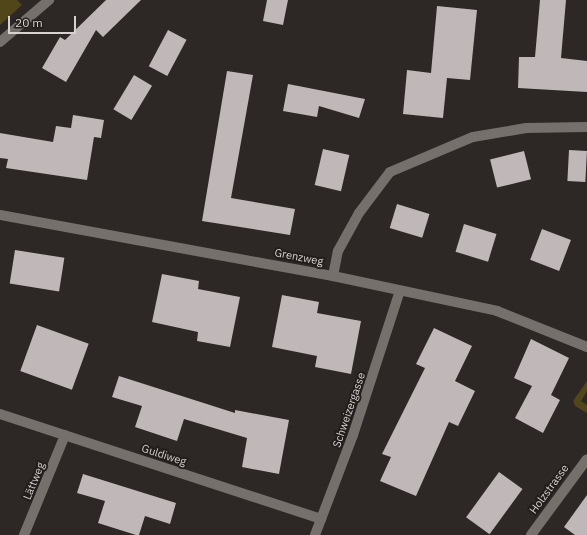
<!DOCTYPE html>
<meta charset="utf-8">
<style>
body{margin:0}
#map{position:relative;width:587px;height:535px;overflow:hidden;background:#2d2726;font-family:"IBM Plex Sans",sans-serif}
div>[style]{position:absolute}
.green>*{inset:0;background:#514619}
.building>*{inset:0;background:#bfb7b8;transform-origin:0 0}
.minor>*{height:10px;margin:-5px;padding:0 5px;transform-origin:5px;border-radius:5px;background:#76706d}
span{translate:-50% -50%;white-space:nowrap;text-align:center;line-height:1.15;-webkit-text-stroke:4px #231e1c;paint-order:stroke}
.street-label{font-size:11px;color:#d6d2d1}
.scale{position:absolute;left:8px;top:16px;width:68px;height:18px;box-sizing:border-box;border:2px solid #d6d2d1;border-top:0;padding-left:5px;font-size:12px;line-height:14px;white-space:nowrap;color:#d6d2d1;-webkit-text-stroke:3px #231e1c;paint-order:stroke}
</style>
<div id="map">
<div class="green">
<div style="clip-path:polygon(0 0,17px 0,22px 5px,0 25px)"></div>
<div style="clip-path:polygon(587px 381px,587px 391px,581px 401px,587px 405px,587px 413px,575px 406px,573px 401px)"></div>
</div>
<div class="building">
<div style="clip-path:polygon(106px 0,141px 0,103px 37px,96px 30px,66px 82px,42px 68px,60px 37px,65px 40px)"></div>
<div style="clip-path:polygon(267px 0,288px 0,283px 25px,263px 21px)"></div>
<div style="clip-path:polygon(540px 0,566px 0,561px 58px,587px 61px,587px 92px,518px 88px,519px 57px,535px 57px)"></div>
<div style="clip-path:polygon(437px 6px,477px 10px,470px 80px,447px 78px,443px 118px,403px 114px,407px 70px,431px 73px)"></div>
<div style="left:168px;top:30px;width:21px;height:41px;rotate:28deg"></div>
<div style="clip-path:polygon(227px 71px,253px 75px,231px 198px,295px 209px,290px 235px,202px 221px)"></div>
<div style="left:134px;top:75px;width:21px;height:40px;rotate:31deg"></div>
<div style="clip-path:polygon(288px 84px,365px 99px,359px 118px,319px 106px,317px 117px,283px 111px)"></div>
<div style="clip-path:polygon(73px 115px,104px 120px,101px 138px,94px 137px,87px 180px,6px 168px,8px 159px,0 158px,0 133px,53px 142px,56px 126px,71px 128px)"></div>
<div style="left:323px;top:149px;width:27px;height:37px;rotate:13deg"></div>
<div style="left:569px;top:150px;width:18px;height:31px;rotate:3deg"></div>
<div style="left:524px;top:151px;width:29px;height:35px;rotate:76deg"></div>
<div style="left:397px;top:204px;width:34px;height:25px;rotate:17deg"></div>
<div style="left:464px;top:224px;width:34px;height:29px;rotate:17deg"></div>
<div style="left:542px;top:229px;width:31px;height:33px;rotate:21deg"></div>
<div style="left:15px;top:250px;width:50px;height:34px;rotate:9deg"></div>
<div style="clip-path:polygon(162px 274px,199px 281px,198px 289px,240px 297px,230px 347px,197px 341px,198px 332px,152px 322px)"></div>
<div style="clip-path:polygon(282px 295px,319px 302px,317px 313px,361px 321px,351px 374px,315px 367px,317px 356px,272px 347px)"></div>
<div style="left:37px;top:325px;width:55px;height:49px;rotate:20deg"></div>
<div style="clip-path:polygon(434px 328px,472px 346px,455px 381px,475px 391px,458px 426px,449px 422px,416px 496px,380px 481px,391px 457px,382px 454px,425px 368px,416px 364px)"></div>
<div style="clip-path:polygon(531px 339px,569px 358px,551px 395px,560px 400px,543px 433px,515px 418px,532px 386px,514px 378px)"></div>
<div style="clip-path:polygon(119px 376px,235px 413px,235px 410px,289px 420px,279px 474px,242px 467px,247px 438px,184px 419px,177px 441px,135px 427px,142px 406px,112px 397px)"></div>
<div style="left:499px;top:472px;width:29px;height:56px;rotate:36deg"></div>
<div style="clip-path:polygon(83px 474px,176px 503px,170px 524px,145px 516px,139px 535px,136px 535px,98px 523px,105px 501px,77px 493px)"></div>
<div style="clip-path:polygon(587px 495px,587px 535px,575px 535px,564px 527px)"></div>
</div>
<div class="minor">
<div style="left:0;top:42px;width:65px;rotate:-40.6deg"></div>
<div style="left:0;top:215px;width:339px;rotate:10.4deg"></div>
<div style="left:333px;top:276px;width:168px;rotate:12deg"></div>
<div style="left:497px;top:311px;width:97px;rotate:21.8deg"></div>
<div style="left:333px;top:276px;width:25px;rotate:-79deg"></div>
<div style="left:338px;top:251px;width:43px;rotate:-61.1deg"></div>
<div style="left:359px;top:213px;width:51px;rotate:-52.9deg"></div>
<div style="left:390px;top:172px;width:90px;rotate:-22.9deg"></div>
<div style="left:473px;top:137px;width:54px;rotate:-9.6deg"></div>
<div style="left:526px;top:128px;width:61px;rotate:-0.9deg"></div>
<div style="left:0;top:414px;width:338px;rotate:18.1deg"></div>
<div style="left:24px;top:535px;width:108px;rotate:-67.7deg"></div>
<div style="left:315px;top:535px;width:107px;rotate:-69.2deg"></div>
<div style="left:353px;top:435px;width:152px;rotate:-72deg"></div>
<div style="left:531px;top:535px;width:94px;rotate:-53.6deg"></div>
</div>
<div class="street-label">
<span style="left:299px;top:257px;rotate:11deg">Grenzweg</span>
<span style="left:349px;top:410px;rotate:-71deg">Schweizergasse</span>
<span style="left:164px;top:455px;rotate:18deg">Guldiweg</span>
<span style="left:34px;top:481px;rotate:-68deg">Lättweg</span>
<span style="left:549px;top:489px;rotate:-54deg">Holzstrasse</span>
</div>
<div class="scale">20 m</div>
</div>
